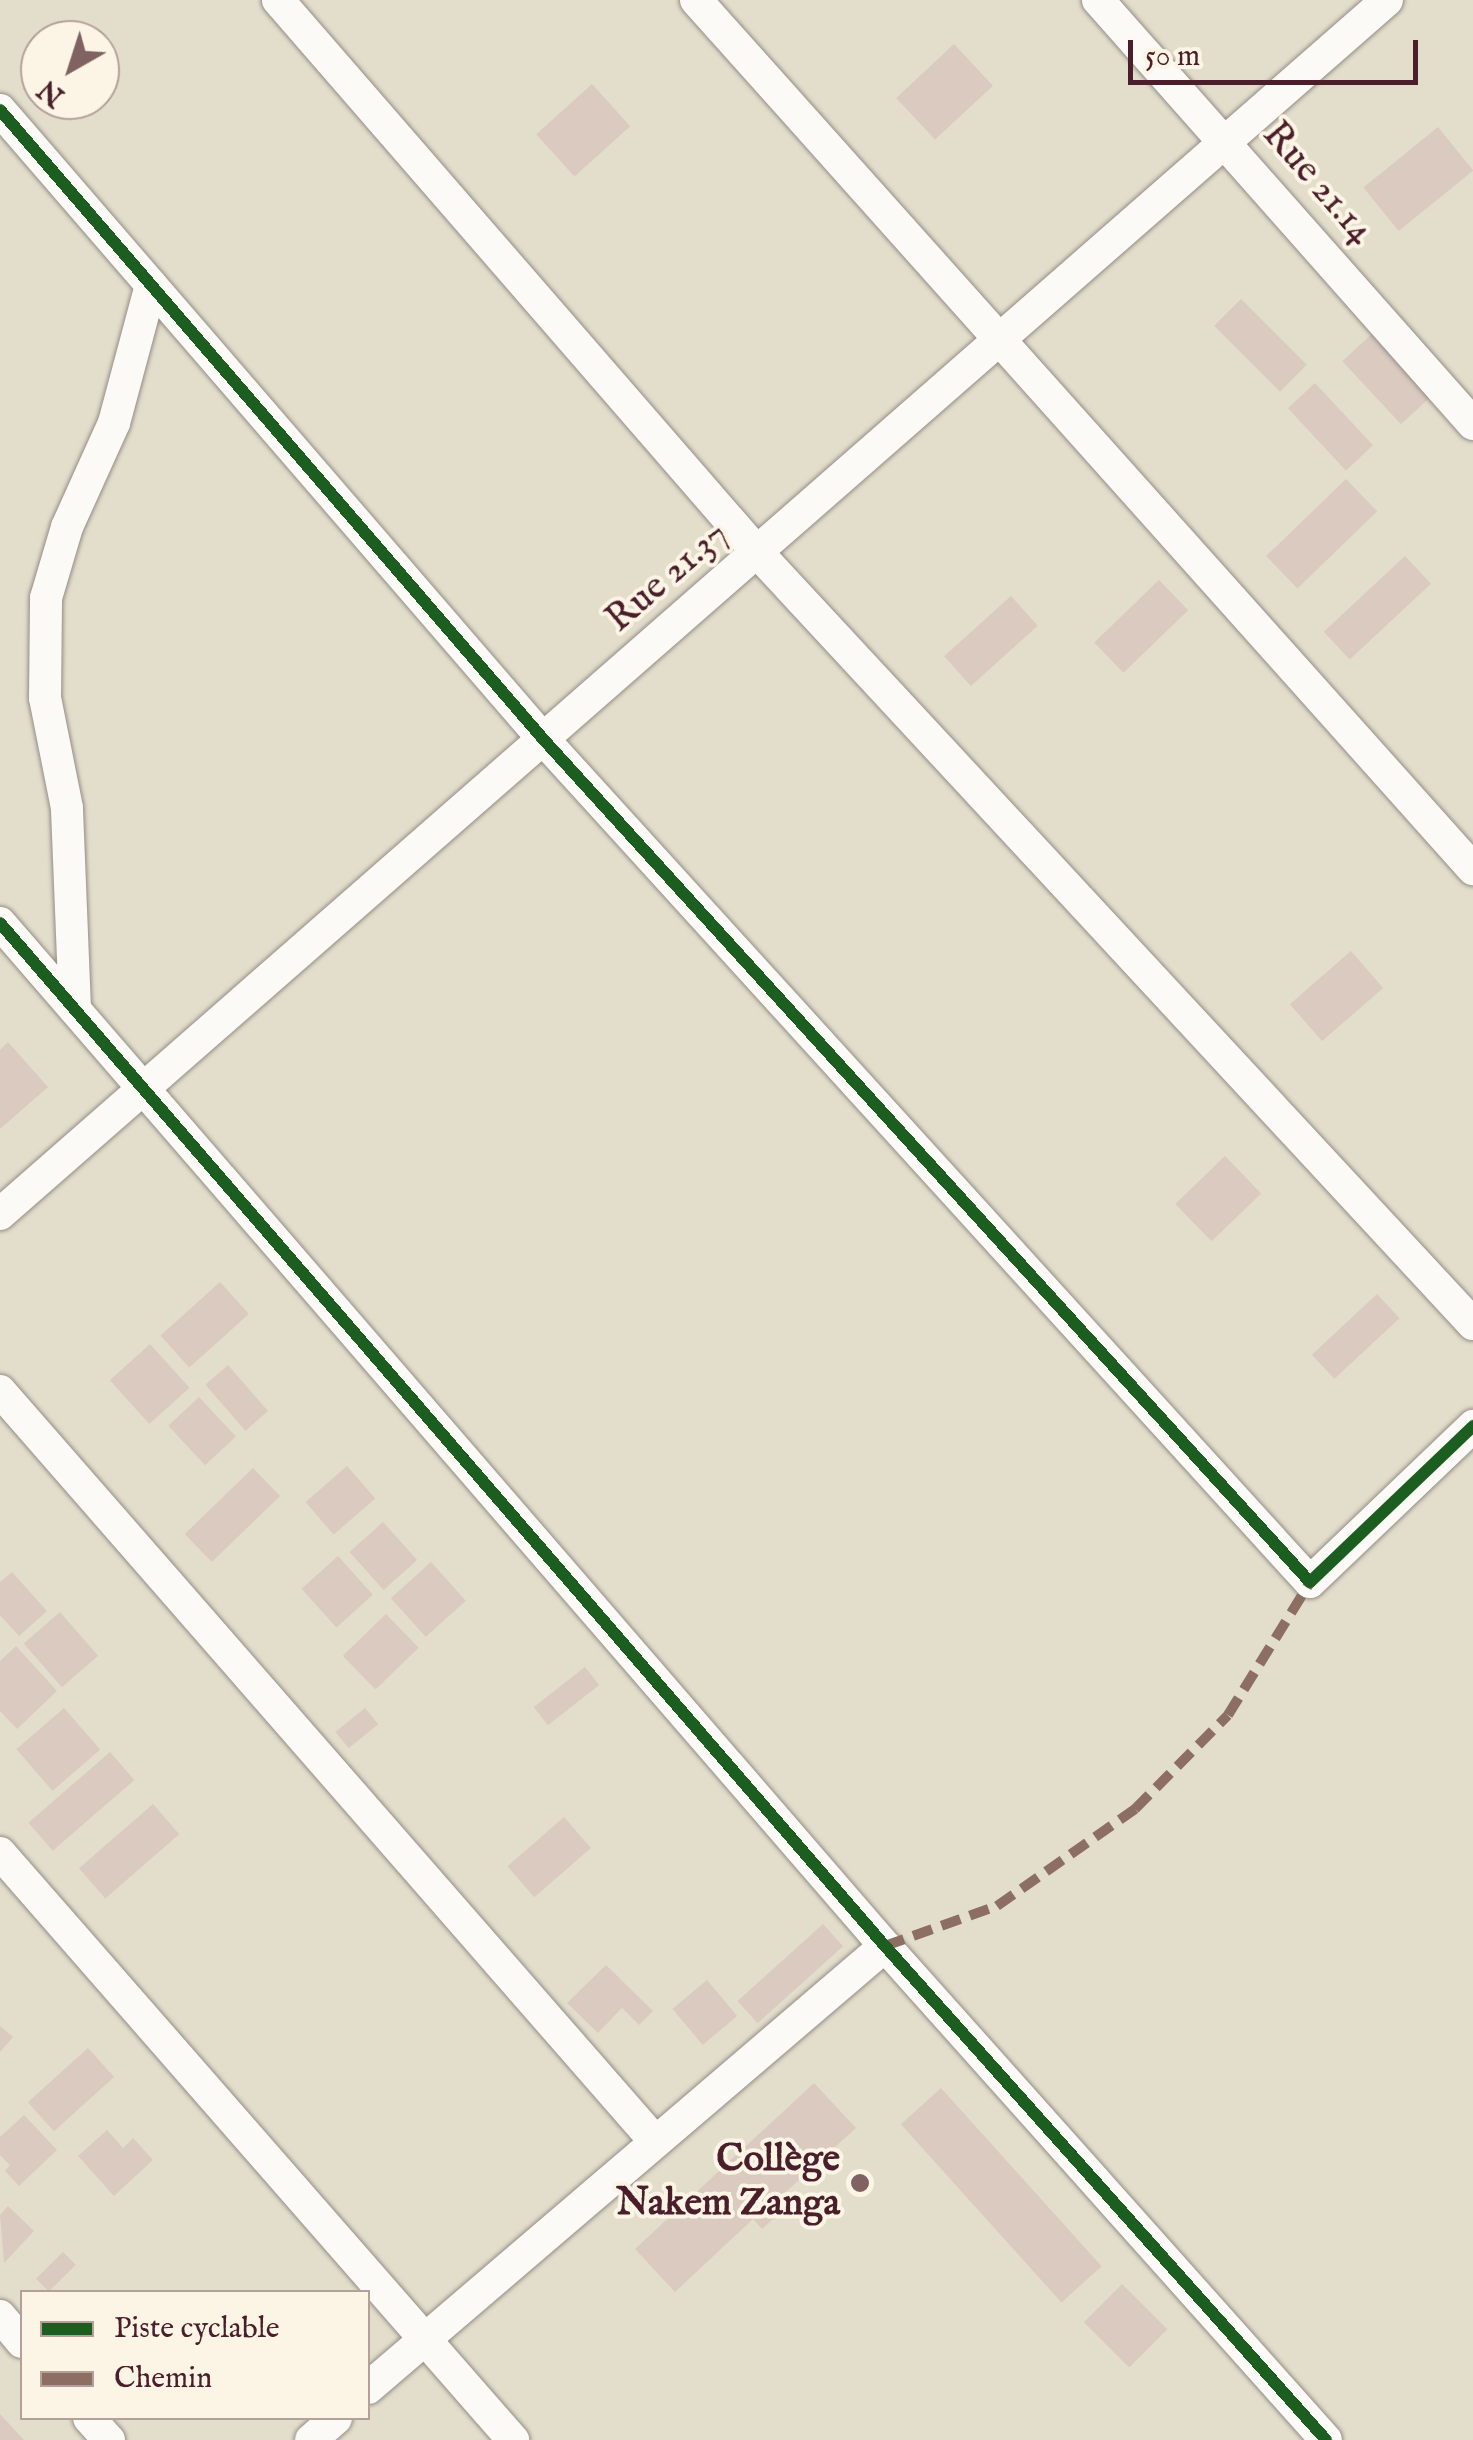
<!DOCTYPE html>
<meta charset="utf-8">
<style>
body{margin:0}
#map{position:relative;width:1473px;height:2440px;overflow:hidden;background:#e3decc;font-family:"IM FELL English",serif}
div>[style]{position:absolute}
.building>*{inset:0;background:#dacabf;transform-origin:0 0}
.roads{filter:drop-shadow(0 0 2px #958c85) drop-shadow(0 0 2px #958c85)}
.street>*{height:32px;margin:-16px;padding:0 16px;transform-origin:16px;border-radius:16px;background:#fbfaf7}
.quiet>*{height:10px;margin-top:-5px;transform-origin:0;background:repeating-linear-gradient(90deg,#8d6e63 0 20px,transparent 0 30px)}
.cycleway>*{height:12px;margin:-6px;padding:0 6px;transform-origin:6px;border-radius:6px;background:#1b5e20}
.dots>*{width:28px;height:28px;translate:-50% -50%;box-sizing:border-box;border:5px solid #fcf5e5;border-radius:50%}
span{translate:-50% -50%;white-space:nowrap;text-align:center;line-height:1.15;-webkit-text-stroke:8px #fcf5e5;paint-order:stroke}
.street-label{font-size:38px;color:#4a1f2b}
.poi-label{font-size:38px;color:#4a1f2b;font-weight:700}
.right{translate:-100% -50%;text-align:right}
.legend{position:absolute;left:20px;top:2290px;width:350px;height:130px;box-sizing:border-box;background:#fcf5e5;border:2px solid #b59f9b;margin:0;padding:12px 18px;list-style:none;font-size:30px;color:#4a1f2b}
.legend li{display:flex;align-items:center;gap:20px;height:50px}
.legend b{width:50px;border:2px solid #b59f9b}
.north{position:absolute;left:20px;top:20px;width:100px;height:100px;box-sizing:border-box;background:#fcf5e5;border:2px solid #b59f9b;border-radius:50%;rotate:219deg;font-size:28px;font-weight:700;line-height:40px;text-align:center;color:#4a1f2b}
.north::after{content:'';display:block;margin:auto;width:35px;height:45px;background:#806263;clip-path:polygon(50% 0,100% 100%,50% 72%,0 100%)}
.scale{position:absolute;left:1128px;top:40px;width:290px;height:45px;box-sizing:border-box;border:5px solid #4a1f2b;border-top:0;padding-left:12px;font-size:30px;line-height:35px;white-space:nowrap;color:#4a1f2b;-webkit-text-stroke:8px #fcf5e5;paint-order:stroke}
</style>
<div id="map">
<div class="building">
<div style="left:954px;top:44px;width:57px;height:79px;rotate:47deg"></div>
<div style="left:592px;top:84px;width:57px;height:75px;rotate:48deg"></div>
<div style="left:1438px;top:127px;width:56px;height:96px;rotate:51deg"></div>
<div style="left:1241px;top:299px;width:93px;height:38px;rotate:45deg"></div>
<div style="left:1376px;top:330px;width:86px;height:46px;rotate:47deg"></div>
<div style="left:1315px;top:383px;width:85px;height:37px;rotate:47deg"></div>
<div style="left:1346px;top:479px;width:45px;height:111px;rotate:46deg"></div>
<div style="left:1405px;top:556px;width:38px;height:111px;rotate:47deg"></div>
<div style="left:1159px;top:580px;width:42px;height:90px;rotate:46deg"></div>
<div style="left:1011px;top:596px;width:40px;height:90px;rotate:48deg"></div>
<div style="left:1351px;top:951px;width:49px;height:81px;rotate:49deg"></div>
<div style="clip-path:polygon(8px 1042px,48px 1087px,0 1129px,0 1050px)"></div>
<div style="left:1225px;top:1156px;width:52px;height:69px;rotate:46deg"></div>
<div style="left:220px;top:1282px;width:43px;height:80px;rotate:48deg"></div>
<div style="left:1377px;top:1294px;width:33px;height:89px;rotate:47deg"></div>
<div style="left:150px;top:1344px;width:59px;height:54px;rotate:48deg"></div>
<div style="left:228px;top:1365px;width:61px;height:30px;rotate:49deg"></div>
<div style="left:199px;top:1397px;width:54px;height:42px;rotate:47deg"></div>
<div style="left:347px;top:1466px;width:43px;height:55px;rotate:49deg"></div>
<div style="left:253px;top:1468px;width:39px;height:95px;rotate:46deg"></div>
<div style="left:383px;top:1522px;width:51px;height:45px;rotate:48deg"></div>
<div style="left:338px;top:1556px;width:52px;height:49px;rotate:48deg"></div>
<div style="left:431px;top:1562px;width:52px;height:54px;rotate:48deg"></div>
<div style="clip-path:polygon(12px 1572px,47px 1611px,19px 1636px,0 1615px,0 1582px)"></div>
<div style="left:60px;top:1612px;width:58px;height:48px;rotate:49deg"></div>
<div style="left:386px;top:1614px;width:47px;height:60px;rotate:46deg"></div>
<div style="clip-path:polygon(16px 1646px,57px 1691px,17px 1729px,0 1711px,0 1661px)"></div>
<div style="left:585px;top:1667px;width:23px;height:65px;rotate:52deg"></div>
<div style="left:64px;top:1708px;width:55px;height:63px;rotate:49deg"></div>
<div style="left:365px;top:1708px;width:21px;height:38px;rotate:51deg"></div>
<div style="left:110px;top:1752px;width:37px;height:108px;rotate:49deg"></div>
<div style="left:153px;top:1804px;width:40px;height:98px;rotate:49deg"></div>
<div style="left:564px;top:1817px;width:41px;height:75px;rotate:49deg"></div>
<div style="left:823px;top:1924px;width:30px;height:115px;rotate:48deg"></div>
<div style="clip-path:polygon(606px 1965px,653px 2011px,639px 2025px,622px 2008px,598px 2033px,567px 2003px)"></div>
<div style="left:707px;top:1980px;width:47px;height:45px;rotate:50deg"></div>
<div style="clip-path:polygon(0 2026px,13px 2037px,0 2052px)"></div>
<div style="left:88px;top:2048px;width:39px;height:81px;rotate:48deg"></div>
<div style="clip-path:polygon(814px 2083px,856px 2128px,777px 2200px,784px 2209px,762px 2229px,753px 2219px,675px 2292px,635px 2249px)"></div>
<div style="left:941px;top:2088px;width:240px;height:54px;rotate:48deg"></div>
<div style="clip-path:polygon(24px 2115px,57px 2150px,19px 2186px,5px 2171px,10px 2165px,0 2155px,0 2137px)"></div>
<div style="clip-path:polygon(107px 2130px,123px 2148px,133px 2138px,153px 2160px,114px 2196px,78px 2156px)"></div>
<div style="clip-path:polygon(8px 2206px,34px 2231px,4px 2263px,0 2215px)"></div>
<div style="left:63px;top:2252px;width:18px;height:38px;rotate:45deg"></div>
<div style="left:1122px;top:2284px;width:64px;height:54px;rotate:45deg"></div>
<div style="clip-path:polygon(0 2414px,24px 2440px,0 2440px)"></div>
</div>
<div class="roads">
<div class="street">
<div style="left:278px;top:0;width:731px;rotate:49.05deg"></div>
<div style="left:757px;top:552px;width:1053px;rotate:47.16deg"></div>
<div style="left:696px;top:0;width:1166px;rotate:48.2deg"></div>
<div style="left:1098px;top:0;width:566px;rotate:48.51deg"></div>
<div style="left:0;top:110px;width:832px;rotate:49.19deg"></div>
<div style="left:544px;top:740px;width:1138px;rotate:47.71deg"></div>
<div style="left:1310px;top:1582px;width:226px;rotate:-43.7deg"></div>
<div style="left:0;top:923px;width:1353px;rotate:49.14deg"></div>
<div style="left:885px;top:1946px;width:662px;rotate:48.24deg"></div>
<div style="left:75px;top:1009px;width:201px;rotate:-92.3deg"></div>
<div style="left:67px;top:808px;width:112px;rotate:-101.3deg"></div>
<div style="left:45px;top:698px;width:100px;rotate:-89.4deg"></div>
<div style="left:46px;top:598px;width:74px;rotate:-73.5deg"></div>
<div style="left:67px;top:527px;width:114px;rotate:-65.7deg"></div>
<div style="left:114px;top:423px;width:143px;rotate:-75deg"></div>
<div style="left:0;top:1214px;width:1843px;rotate:-41.19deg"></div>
<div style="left:0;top:1391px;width:993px;rotate:48.88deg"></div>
<div style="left:0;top:1853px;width:780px;rotate:48.85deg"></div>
<div style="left:0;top:2316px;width:34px;rotate:50deg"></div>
<div style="left:368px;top:2388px;width:680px;rotate:-40.53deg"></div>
<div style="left:89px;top:2418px;width:30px;rotate:48deg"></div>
<div style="left:311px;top:2440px;width:33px;rotate:-41deg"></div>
</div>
</div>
<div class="quiet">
<div style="left:885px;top:1946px;width:119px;rotate:-19.7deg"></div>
<div style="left:997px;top:1906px;width:169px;rotate:-35.1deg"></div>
<div style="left:1135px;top:1809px;width:132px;rotate:-45.3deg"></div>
<div style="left:1228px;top:1715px;width:156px;rotate:-58.3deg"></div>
</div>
<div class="cycleway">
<div style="left:0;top:110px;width:832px;rotate:49.19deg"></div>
<div style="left:544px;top:740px;width:1138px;rotate:47.71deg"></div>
<div style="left:1310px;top:1582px;width:226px;rotate:-43.7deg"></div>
<div style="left:0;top:923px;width:1353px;rotate:49.14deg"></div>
<div style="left:885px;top:1946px;width:662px;rotate:48.24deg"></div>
</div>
<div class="dots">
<div style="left:860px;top:2183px;background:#806263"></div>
</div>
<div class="street-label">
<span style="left:1317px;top:184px;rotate:49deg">Rue 21.14</span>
<span style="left:668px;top:578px;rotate:-41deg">Rue 21.37</span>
</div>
<div class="poi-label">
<span class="right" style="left:840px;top:2183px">Collège<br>Nakem Zanga</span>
</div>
<ul class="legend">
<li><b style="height:12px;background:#1b5e20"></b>Piste cyclable</li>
<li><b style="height:12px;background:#8d6e63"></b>Chemin</li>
</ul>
<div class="north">N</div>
<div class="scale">50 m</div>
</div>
